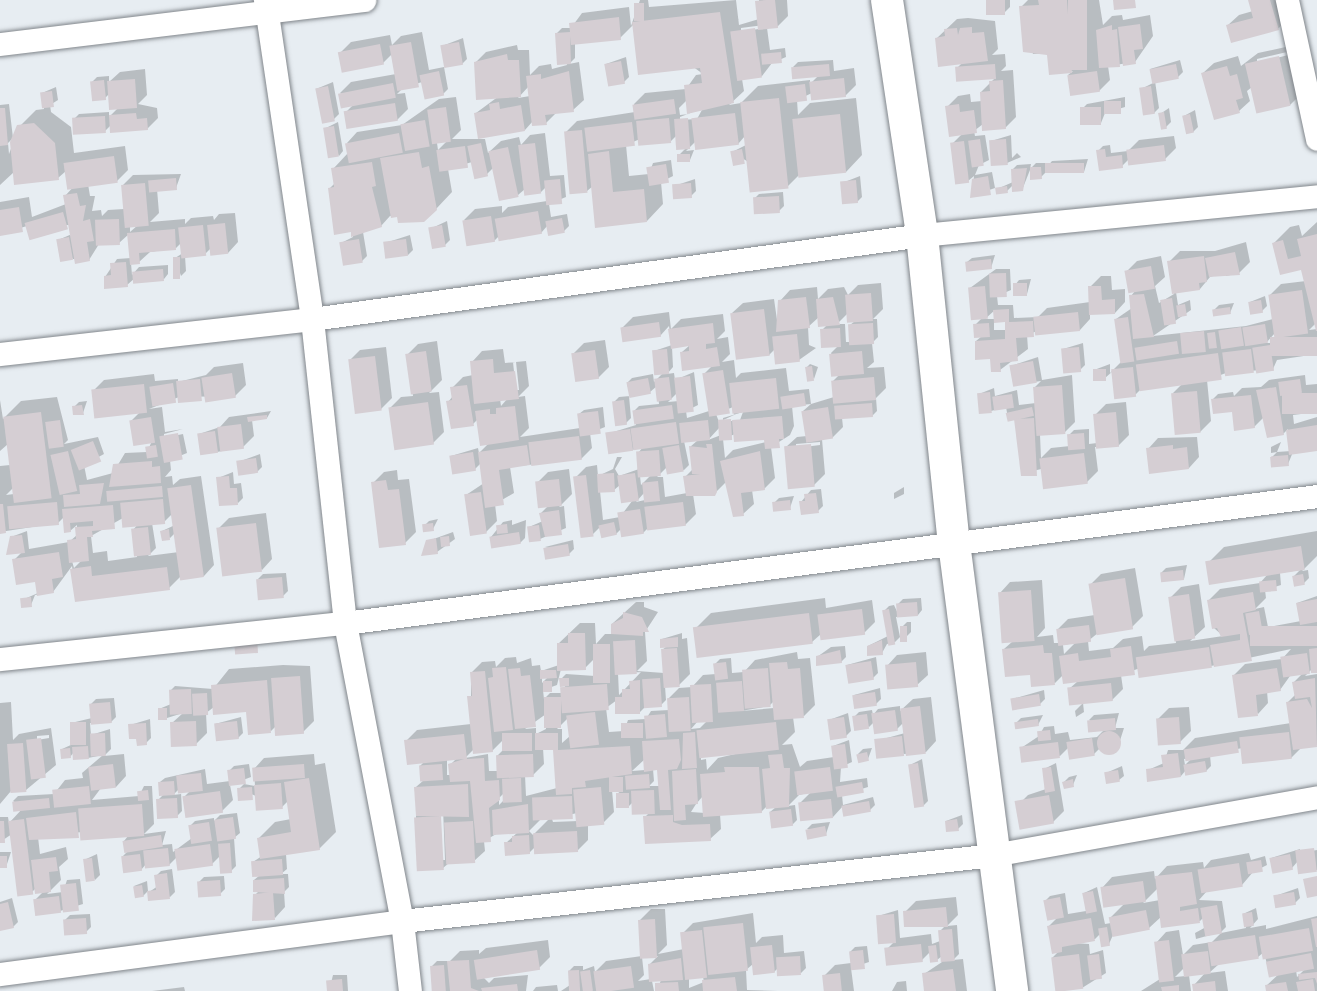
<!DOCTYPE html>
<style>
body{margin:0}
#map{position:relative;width:1317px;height:991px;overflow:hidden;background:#e7edf2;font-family:"Exo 2",sans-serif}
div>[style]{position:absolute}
.shadow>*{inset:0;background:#0003}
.building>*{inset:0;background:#d5ced3;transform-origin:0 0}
.round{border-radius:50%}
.roads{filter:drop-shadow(0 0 2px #81868b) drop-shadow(0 0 2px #81868b)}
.street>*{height:23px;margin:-11.5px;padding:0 11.5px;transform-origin:11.5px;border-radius:11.5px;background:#fff}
.secondary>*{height:32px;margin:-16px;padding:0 16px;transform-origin:16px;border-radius:16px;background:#fff}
span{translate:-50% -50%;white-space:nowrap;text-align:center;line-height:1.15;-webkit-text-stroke:5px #fff;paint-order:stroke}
</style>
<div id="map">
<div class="shadow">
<div style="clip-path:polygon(evenodd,640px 0,648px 0,649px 7px,736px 0,739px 25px,759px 19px,759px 0,787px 0,788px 16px,777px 27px,767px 28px,770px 50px,785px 48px,786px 57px,772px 63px,762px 76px,742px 79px,744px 91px,729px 105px,741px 103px,758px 86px,810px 80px,810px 84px,819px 75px,793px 67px,798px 62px,833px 60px,834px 71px,854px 68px,856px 85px,845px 96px,812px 93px,797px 100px,798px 115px,810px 103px,856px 98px,862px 155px,846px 172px,800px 174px,788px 186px,732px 152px,746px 145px,745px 136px,738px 144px,696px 141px,686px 151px,694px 150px,690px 160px,678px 156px,687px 147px,677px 135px,671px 141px,640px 139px,626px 145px,629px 176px,649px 174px,653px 163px,671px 160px,673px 176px,661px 182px,663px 204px,647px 221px,593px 186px,587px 191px,566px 132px,577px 121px,635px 112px,634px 104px,645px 93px,686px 89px,696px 75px,703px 74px,634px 24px,620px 38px,575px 43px,575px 58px,569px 64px,579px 62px,584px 100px,573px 110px,557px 112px,546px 123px,533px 121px,525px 130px,476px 113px,499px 96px,475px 63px,486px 52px,517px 45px,518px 50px,529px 50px,530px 75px,539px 66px,551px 64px,552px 69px,567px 65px,557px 33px,562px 28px,571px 28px,582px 13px,629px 7px,631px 26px,640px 0,764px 25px,764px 28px,741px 32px,741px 28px,764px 25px,640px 0,529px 86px,530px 96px,518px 98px,529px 86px,640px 0,687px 100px,689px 114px,680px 115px,679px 108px,687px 100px,640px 0,703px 108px,697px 119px,680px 120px,680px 117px,703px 108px)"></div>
<div style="clip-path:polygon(988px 0,1010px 0,1010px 7px,1005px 12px)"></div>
<div style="clip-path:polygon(1028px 0,1099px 0,1103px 25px,1112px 16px,1122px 15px,1123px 20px,1150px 15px,1153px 36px,1135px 62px,1108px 66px,1110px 80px,1099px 91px,1068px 75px,1073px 71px,1050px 73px,1049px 53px,1033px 54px,1021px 7px)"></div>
<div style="clip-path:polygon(1250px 0,1284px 0,1288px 18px,1278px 29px,1228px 25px,1239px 15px,1253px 11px)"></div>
<div style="clip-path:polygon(968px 18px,995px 21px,998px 49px,992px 55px,1005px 54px,1006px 66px,1001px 71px,1013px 70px,1016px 117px,1005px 128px,983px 124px,974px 131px,975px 136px,985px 135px,989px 160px,979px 165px,975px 175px,992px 172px,995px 188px,972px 196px,974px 176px,968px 181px,952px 144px,963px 133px,947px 107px,958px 96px,970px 94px,971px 102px,982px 101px,981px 92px,996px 77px,958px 80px,957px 68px,962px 63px,937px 38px,957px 19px)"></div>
<div style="clip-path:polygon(422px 32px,429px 70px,444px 67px,448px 89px,443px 94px,422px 82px,403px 88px,397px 94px,405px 93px,408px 109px,397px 120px,346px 112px,355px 103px,340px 93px,351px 82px,396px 74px,392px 54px,383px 63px,340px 53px,351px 42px,390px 35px,392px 45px,401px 36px)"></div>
<div style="clip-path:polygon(463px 38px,467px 59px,462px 64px,442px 46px)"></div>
<div style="clip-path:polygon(evenodd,1290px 46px,1301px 94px,1290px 105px,1252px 87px,1247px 91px,1250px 101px,1239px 111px,1203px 73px,1214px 63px,1238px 56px,1241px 66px,1258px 53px,1290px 46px,1287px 52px,1288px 55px,1257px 63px,1257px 59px,1287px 52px)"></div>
<div style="clip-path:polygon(626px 57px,629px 77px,624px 82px,606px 64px)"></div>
<div style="clip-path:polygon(1180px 60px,1183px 72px,1178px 77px,1155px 81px,1159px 108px,1154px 113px,1141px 89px,1153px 83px,1150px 69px)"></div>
<div style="clip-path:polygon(145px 69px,147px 95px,138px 104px,157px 108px,158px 118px,147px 129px,111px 125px,105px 131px,74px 119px,79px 114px,109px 112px,109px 117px,119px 107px,110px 93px,105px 98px,92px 82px,97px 77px,109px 76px,109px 82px,120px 72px)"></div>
<div style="clip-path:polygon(333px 82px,339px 114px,334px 119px,316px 89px)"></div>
<div style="clip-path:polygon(evenodd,56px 87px,58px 100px,50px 105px,51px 112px,71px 127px,74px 153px,125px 146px,128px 170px,117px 181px,88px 184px,90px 196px,95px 196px,92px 211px,101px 210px,102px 216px,108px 210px,124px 209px,122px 186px,133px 175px,181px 174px,176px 188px,157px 189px,159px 213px,150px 222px,185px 219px,185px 224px,191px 218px,213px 216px,214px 220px,219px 214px,235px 213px,238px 242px,228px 253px,211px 248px,205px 254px,185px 256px,186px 271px,181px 276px,175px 258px,183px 253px,182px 242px,176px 248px,150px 252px,139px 262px,131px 263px,132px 275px,139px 267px,168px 265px,168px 274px,164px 279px,135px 278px,127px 285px,105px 277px,117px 259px,131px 258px,129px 234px,119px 243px,99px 244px,89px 260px,73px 259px,58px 240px,72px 234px,70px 225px,27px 226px,0 234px,0 202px,29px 197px,32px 217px,66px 204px,65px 196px,75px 185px,66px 171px,58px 178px,14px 172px,0 185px,0 105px,9px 104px,13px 138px,8px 143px,9px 154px,19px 127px,36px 110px,44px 109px,42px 93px,56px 87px,130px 225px,138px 225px,130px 232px,130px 225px)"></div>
<div style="clip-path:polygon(evenodd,456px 97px,461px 130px,452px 139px,485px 139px,488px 153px,501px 141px,519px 137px,521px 145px,530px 135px,545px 133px,550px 176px,564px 175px,566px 197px,549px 204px,551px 217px,567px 214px,569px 226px,564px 231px,548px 225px,541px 233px,500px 235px,494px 241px,464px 220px,475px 209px,502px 206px,502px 213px,508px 207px,547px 201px,546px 187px,540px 193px,525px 189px,518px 195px,493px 168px,487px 174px,472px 162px,448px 169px,452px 192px,436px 209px,390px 216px,381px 226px,363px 232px,367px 256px,362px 261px,341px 243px,353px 237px,352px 230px,329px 189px,335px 183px,333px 169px,348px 153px,347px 143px,357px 132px,402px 125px,439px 99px,456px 97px,447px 141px,438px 150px,437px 143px,447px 141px)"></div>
<div style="clip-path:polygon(1125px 97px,1125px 107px,1105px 113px,1101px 123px,1082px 109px,1087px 104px)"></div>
<div style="clip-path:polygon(1169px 108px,1171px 122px,1166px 127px,1160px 114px)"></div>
<div style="clip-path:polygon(1195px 110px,1198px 127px,1193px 132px,1184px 116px)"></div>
<div style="clip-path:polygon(338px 122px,343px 151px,339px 156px,324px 129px)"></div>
<div style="clip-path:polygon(1011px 135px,1012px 158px,1017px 153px,1021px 157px,1007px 163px,991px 141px)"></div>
<div style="clip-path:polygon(1174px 136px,1176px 148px,1165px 159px,1129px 159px,1122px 166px,1100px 169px,1098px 151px,1103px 146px,1110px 145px,1111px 153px,1128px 151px,1139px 140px)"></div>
<div style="clip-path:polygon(1088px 159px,1084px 172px,1047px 171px,1041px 177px,1030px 170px,1022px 190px,1013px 185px,1007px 191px,997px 189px,1013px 182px,1012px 170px,1017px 165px,1031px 164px,1030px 169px,1036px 163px,1046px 163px,1046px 168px,1052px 161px)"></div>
<div style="clip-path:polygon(860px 176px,862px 197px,857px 202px,842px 183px)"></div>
<div style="clip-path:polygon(695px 179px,696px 191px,691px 196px,674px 186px)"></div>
<div style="clip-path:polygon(783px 192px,784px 206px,779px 211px,754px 199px,759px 194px)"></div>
<div style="clip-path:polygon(447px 221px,450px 240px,445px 245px,430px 229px)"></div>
<div style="clip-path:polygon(evenodd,1317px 222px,1317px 327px,1316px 323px,1309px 330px,1317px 329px,1317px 354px,1277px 360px,1273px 369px,1226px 373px,1207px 380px,1211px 421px,1200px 432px,1173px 393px,1182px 384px,1140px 390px,1135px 395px,1113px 371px,1105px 378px,1094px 370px,1110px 364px,1110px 373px,1121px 362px,1116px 319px,1132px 308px,1131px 296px,1135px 291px,1126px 272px,1137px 261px,1161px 256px,1165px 277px,1155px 286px,1159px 303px,1174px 294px,1169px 262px,1180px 251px,1215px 251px,1246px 242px,1250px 262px,1239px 273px,1226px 276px,1225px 272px,1210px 277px,1200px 289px,1176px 292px,1178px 305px,1190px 300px,1191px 310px,1153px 336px,1246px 326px,1273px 319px,1270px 295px,1281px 284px,1306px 281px,1302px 268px,1281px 273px,1274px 243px,1290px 227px,1299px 225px,1302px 236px,1317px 222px,1275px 333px,1283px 335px,1274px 343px,1266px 343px,1275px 333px)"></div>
<div style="clip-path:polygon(410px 235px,413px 250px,408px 255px,385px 243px)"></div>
<div style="clip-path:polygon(995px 255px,991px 268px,967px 262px,972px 258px)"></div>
<div style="clip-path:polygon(evenodd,996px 269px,1010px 269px,1011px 290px,997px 296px,998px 305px,1013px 305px,1014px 318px,1038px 317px,1047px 308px,1090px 302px,1090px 287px,1101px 276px,1111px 276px,1112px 290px,1125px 289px,1125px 302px,1115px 313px,1090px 313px,1090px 319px,1080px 330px,1037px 331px,1027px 335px,1028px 349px,1000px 370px,976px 341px,982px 336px,975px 325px,982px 318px,970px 288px,996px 269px,995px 310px,995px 319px,985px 319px,995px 310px,996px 269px,1007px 320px,1007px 330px,994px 330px,994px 321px,1007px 320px)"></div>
<div style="clip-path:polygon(1031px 279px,1027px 294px,1015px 285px,1019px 280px)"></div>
<div style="clip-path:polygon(evenodd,881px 283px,883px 309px,873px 319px,877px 319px,878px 337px,872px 343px,874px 362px,867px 368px,884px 367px,886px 388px,876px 398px,877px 411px,872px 416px,842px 418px,843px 427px,832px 438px,822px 439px,825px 474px,814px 485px,786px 447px,797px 437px,807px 436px,803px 411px,811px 404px,792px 406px,794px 426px,790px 435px,771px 447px,775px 478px,764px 489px,752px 490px,754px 504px,743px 514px,730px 483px,725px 483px,714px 494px,693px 494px,696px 514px,685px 525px,649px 527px,643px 533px,622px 528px,616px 534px,600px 527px,593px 534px,575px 478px,586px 467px,597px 465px,598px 476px,613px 469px,617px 457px,622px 457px,615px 469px,619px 476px,639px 469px,638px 453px,643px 447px,632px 450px,607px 434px,636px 425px,634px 411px,639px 406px,659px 404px,657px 386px,650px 392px,629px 396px,631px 418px,626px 423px,614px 402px,619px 397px,630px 396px,627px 383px,632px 378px,653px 374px,654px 382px,663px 373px,654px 351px,672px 345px,669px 326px,660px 336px,622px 328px,633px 317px,669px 312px,671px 329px,681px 319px,723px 314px,725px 331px,717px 339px,728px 337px,730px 354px,722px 362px,734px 360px,736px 378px,741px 373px,786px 368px,789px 391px,809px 389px,811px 404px,834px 397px,833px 381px,840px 374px,831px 353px,839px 345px,822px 330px,828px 324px,819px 317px,808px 327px,809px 345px,816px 348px,799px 360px,775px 349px,769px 355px,732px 313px,743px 303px,774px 299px,777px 320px,780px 301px,790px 290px,817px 287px,818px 299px,828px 289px,844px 287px,848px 295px,858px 285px,881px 283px,848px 313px,855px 321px,850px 325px,851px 342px,846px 342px,845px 324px,837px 324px,848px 313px,881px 283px,690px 345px,682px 352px,712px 366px,704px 374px,709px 411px,687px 418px,686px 411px,698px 405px,694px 372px,675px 380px,674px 373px,667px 374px,673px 367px,672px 347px,690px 345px,881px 283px,678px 392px,679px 401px,668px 402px,678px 392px,881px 283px,733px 407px,734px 415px,719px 422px,716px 414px,733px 407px,881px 283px,743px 412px,740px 420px,723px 422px,723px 418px,743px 412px,881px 283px,720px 427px,721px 435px,708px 440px,720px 427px,881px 283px,735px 434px,766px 438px,766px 442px,733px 450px,725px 458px,723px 439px,735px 434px,881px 283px,698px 440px,690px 447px,693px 469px,685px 477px,687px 493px,665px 497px,663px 477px,657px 477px,667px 467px,684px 470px,689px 465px,684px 441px,698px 440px,881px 283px,820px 442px,820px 445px,796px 448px,796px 444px,820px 442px,881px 283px,651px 475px,641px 485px,640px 476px,651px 475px,881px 283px,620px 485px,632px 501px,620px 517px,603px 520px,600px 491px,614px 490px,620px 485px,881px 283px,644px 493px,645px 500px,636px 502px,644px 493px)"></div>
<div style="clip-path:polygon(1265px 296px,1267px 306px,1262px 311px,1250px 302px)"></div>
<div style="clip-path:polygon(1234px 303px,1230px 313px,1214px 310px,1219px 305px)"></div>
<div style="clip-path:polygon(605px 340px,609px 367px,598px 378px,573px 354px,584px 343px)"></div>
<div style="clip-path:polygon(437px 341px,442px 380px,429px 393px,439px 392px,444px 432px,433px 443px,390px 408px,401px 397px,413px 396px,407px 355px,418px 344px)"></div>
<div style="clip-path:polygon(1083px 343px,1085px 365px,1080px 370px,1063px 349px)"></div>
<div style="clip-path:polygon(386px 347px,392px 398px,381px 409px,349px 361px,360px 350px)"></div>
<div style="clip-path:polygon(evenodd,503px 349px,505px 363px,526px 361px,529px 386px,518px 397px,525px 396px,529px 428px,520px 437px,580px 428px,579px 414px,584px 410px,603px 407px,605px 427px,590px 433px,592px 448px,581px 459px,510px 467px,514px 493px,495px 504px,497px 521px,486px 532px,466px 495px,484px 483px,481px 463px,475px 469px,451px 456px,478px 448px,479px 453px,489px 443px,478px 419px,473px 424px,448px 402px,453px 396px,452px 388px,463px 377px,473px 375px,472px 362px,482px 351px,503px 349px,513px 362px,516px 362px,519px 390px,516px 390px,513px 362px,503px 349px,508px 398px,501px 406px,500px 399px,508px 398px)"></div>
<div style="clip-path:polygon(1038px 357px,1042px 380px,1072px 375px,1075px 422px,1064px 433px,1040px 435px,1041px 458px,1051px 448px,1070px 446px,1069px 435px,1074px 430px,1089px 429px,1089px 444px,1097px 443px,1095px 415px,1106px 404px,1126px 402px,1129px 435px,1118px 446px,1095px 447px,1098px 471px,1087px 482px,1041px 469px,1022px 474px,1016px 417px,1008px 418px,1006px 407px,991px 411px,979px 394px,994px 388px,995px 396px,1017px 390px,1019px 405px,1036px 403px,1035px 387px,1041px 381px,1014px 385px,1011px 366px)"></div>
<div style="clip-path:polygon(evenodd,243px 363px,246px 385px,235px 396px,179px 397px,149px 409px,162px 407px,165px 432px,183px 429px,164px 434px,164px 438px,183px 434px,187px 453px,170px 460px,171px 470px,165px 477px,172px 476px,173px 485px,180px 479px,201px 476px,214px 565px,204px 576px,182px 575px,169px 588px,76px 600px,72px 566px,53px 592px,35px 595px,31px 605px,22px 600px,38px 593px,36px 580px,14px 560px,23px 551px,11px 537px,27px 531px,29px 549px,69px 542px,77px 535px,77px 525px,70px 531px,64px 517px,58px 523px,0 532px,0 466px,10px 465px,8px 444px,0 451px,0 400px,3px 419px,21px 401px,57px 397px,68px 440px,64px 444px,98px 437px,104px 454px,84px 465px,87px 480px,113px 473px,125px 453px,147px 452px,152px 441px,131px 421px,140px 412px,93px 391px,104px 380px,154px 374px,155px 381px,178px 379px,178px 382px,206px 375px,214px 367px,243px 363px,13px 488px,14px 494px,6px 495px,13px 488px,243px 363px,173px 513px,175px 525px,162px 531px,170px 538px,176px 532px,179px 552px,148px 556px,156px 548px,152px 523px,164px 522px,173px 513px,243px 363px,123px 518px,138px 524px,133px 530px,137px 557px,108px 561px,107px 551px,93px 553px,91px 536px,123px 518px,243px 363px,82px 560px,74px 568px,72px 561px,82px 560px)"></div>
<div style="clip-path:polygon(810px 364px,818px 367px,814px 379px,807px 367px)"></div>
<div style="clip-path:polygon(1305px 375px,1306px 385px,1317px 384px,1317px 412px,1293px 415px,1294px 424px,1317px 417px,1317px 449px,1293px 452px,1288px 464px,1272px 457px,1277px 452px,1271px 453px,1271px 447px,1281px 442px,1277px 452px,1291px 451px,1288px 429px,1283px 434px,1264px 417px,1254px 427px,1233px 408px,1213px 399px,1218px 394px,1233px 392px,1234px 396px,1242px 388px,1261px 387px,1269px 380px)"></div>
<div style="clip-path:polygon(87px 401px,83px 413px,74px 407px,79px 402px)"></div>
<div style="clip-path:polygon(271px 411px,267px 418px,252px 420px,254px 436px,243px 447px,217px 452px,199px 434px,220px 427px,229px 417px)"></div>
<div style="clip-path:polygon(1197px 437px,1199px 457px,1189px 468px,1148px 449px,1158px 438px)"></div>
<div style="clip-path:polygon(260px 454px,262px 467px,257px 472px,238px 462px)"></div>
<div style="clip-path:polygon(569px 469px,572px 494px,559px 507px,564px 506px,566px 528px,540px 539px,529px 527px,543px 521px,541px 513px,548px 506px,537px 483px,548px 472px)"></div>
<div style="clip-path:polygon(397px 470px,398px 480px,409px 479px,416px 532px,405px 543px,373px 483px,384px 472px)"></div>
<div style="clip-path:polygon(233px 472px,234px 484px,241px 483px,243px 498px,238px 503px,218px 478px)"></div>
<div style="clip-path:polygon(904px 487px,904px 494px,894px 499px,894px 493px)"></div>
<div style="clip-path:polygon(821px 489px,823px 506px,818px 511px,801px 502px,811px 490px)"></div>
<div style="clip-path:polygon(794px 496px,790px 508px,774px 503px,779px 498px)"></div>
<div style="clip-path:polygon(266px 513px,272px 559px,262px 570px,218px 529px,229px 518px)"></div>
<div style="clip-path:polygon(438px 519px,433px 529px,424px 526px,429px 521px)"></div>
<div style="clip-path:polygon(512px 520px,512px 525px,526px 520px,525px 538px,520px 543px,491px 537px,503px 522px)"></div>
<div style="clip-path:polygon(evenodd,1317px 531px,1317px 556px,1302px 571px,1308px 570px,1309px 578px,1304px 583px,1294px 576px,1300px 570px,1280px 573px,1281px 585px,1265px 590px,1266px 598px,1255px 609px,1264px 607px,1268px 627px,1301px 621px,1297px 603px,1317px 596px,1317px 671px,1312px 669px,1305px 676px,1317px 674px,1317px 745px,1302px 747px,1291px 758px,1242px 748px,1210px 755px,1211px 766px,1206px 771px,1186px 770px,1181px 776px,1148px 770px,1164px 763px,1168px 750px,1183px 750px,1195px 738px,1291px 723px,1288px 702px,1296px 694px,1294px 682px,1303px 673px,1290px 676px,1280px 690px,1267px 691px,1268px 703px,1258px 714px,1234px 675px,1245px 664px,1282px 659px,1291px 649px,1211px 666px,1140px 668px,1121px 675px,1123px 689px,1112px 700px,1069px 689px,1078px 681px,1064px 674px,1055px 683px,1032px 673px,1004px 649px,1013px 641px,1000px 593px,1010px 582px,1042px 580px,1045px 628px,1037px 637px,1053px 635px,1054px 643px,1059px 643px,1057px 630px,1068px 619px,1095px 615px,1090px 585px,1101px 574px,1135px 568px,1143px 616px,1132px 627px,1098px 633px,1088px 641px,1089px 651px,1113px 648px,1123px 639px,1142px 636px,1144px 651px,1149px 646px,1176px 643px,1170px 598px,1181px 587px,1199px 584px,1205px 627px,1190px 641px,1223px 636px,1214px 628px,1209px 600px,1220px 589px,1260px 583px,1267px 575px,1208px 563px,1224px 547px,1317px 531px,1075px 643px,1064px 654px,1063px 645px,1075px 643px,1317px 531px,1192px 758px,1185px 765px,1184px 759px,1192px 758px)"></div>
<div style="clip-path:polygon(453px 532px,455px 539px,437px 552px,428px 541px)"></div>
<div style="clip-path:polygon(573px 540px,574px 549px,569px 554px,545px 547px)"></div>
<div style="clip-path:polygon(1187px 565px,1184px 579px,1161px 573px,1166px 568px)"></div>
<div style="clip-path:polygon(286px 573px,288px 591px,283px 596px,258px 579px,263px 574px)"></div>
<div style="clip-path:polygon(825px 598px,826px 608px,872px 600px,875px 622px,864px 633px,821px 634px,812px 642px,695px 629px,711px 613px)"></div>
<div style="clip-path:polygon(921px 598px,922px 610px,918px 615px,896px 617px,900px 637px,895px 642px,887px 644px,882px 653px,868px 646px,888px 636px,884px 611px,889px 606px,894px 605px,899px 616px,898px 604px,903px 599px)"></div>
<div style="clip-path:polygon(evenodd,636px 602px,644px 602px,644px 607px,658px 612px,645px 632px,647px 661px,637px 671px,664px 673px,662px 650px,667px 646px,662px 639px,682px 633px,682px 639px,687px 638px,690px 674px,679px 685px,665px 686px,666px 700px,661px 705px,646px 706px,640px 712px,617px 700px,606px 708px,609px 732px,624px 731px,628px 720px,646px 719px,651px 711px,669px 710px,668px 699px,679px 688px,692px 687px,703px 675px,716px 674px,715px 664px,720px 659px,731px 658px,732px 673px,744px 672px,755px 660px,797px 652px,798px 659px,810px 658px,815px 705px,804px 716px,793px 717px,795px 732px,782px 745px,792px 744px,800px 767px,807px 761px,834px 757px,833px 746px,849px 740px,852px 762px,841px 767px,840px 782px,867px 778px,868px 787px,842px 795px,843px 805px,873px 797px,875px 805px,870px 810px,843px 806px,833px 817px,800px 803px,811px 792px,799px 795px,788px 806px,795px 805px,797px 820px,792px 825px,770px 812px,776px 807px,768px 805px,761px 812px,720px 814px,721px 829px,710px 839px,645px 817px,650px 812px,633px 802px,629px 806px,617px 794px,622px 790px,612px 790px,614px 812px,603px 823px,588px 824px,588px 840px,577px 851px,536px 846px,529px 853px,506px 843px,518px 832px,498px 833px,484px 841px,485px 851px,474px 861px,449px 863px,443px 868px,416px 818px,416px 787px,425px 779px,420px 766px,425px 761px,406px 741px,417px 730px,471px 724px,471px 673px,482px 662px,495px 661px,496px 667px,505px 658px,516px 657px,517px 663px,531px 658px,532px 666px,540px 665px,541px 671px,559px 665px,558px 644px,580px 623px,595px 623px,596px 644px,605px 634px,613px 634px,612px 624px,636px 602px,595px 658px,595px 676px,566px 674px,561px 679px,566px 684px,562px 693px,550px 693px,544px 699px,543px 690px,557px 685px,561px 669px,585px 668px,595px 658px,636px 602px,641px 672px,624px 690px,619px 695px,618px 673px,641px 672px,636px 602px,549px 676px,542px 683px,542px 677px,549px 676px,636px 602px,774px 701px,774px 708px,741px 711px,769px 706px,774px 701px,636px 602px,546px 714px,546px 729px,536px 734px,536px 728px,525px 729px,546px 714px,636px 602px,568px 718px,570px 736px,562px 743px,562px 729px,557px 729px,568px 718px,636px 602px,708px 720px,700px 728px,691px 729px,698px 721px,708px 720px,636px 602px,504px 739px,504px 749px,497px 756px,501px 771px,489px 771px,488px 754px,465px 758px,474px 749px,492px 751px,504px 739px,636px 602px,543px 748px,558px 748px,557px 788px,526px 796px,525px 775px,533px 775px,544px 764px,543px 748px,636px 602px,748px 751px,718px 758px,707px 770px,706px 759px,701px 760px,701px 755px,748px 751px,636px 602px,457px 758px,450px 765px,451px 775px,447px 775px,447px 759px,457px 758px,636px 602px,645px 759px,645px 770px,632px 771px,645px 759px,636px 602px,659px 768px,660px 786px,649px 786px,654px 781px,653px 769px,659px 768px,636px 602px,504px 793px,505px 799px,499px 805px,499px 798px,504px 793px,636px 602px,703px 796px,705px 813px,691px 812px,696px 804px,703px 796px,636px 602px,439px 808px,443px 808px,445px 860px,442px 860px,439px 808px,636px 602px,577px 813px,578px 821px,553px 822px,552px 819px,577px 813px,636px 602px,549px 819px,533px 835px,529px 831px,540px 820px,549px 819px)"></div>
<div style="clip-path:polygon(907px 622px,911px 622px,911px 632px,906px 637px,902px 627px)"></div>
<div style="clip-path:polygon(845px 646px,846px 657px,841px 662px,817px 657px,831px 647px)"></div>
<div style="clip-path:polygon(926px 652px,928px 675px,917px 685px,887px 666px,897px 655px)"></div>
<div style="clip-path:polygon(876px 657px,878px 673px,873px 678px,847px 665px)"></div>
<div style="clip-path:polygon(283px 665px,310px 666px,314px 721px,303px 732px,276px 726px,271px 731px,248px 711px,214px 707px,206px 713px,207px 733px,196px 744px,172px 723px,183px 713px,167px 718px,159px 709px,171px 704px,170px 691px,175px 686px,213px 689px,229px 669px)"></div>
<div style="clip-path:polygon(880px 688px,881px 699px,876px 704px,854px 695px)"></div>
<div style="clip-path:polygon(1044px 690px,1045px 699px,1040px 704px,1012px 699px)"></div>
<div style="clip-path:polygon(931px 697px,936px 741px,926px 752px,904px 754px,876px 741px,905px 733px,903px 723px,897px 729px,874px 722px,869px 727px,854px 717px,859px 712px,872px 710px,873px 715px,878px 709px,900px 706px,900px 711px,913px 699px)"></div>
<div style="clip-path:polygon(114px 698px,116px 717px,111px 722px,90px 723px,91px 735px,110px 729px,111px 749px,104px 756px,124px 754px,126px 776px,116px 787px,101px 788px,92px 800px,139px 796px,144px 786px,152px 786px,154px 824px,144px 834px,166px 831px,162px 845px,172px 844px,173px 852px,192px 838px,190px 826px,195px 821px,214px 818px,214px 821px,220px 815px,237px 813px,240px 833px,234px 838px,236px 866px,231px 871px,220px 856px,212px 864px,177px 857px,169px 865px,146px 864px,141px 870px,122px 857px,130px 849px,124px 841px,128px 836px,82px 832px,38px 837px,40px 854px,66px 847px,68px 859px,59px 867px,61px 880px,47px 894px,63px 892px,67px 880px,80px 879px,83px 904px,60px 911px,35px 900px,43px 892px,36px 888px,32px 892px,12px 834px,0 842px,0 817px,8px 817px,9px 823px,23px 808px,13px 801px,18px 796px,54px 794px,65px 780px,83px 778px,82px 773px,103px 755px,88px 758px,74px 752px,70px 757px,62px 749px,73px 744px,71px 723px,92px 718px,91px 704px,96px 699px)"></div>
<div style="clip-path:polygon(evenodd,11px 702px,13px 740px,19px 734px,51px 728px,56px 765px,26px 790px,11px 791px,0 804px,0 703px,11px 702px,49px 735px,49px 738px,37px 740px,37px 736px,49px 735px)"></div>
<div style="clip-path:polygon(1083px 703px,1084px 712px,1076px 717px,1075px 711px)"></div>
<div style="clip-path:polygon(1189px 707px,1191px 731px,1180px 742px,1158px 719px,1169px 708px)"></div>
<div style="clip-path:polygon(848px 713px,851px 731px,846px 736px,829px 720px)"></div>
<div style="clip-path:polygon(1119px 713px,1115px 728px,1124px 728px,1116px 753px,1101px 747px,1094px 754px,1068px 748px,1060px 756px,1021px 748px,1039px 736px,1044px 727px,1054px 726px,1055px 734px,1068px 732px,1070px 740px,1097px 737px,1105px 729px,1089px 720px,1094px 715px)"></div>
<div style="clip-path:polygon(1043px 715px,1038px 725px,1016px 723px,1021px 718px)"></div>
<div style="clip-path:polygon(241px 717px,243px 733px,238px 738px,215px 724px)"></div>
<div style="clip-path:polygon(150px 719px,151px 738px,146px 743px,130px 725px)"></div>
<div style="clip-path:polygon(872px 748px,868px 759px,858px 754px,863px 749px)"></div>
<div style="clip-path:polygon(314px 754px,315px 765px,325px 763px,336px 832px,319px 849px,286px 854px,287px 869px,281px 874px,288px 874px,289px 887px,284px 892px,285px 907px,275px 918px,255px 895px,259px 891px,254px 880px,260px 875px,253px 862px,262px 856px,259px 838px,275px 822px,291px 819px,288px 801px,282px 807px,239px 789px,244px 784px,255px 786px,254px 769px,264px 758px)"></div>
<div style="clip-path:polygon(922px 759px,928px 801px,923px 806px,910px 765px)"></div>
<div style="clip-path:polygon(1056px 763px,1064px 811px,1053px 822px,1017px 806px,1028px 795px,1046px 789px,1044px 769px)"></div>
<div style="clip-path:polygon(evenodd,249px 764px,251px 777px,230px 785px,233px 800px,222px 811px,183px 798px,190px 791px,181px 792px,182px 811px,177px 816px,158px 800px,165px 793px,160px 782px,165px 778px,205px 769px,207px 784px,230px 781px,229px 771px,234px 766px,249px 764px,180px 788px,181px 794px,173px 795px,180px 788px)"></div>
<div style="clip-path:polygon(1122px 766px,1124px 776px,1119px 780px,1106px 773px)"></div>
<div style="clip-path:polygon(1077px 775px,1073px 785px,1064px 782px,1069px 777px)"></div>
<div style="clip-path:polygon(962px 815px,963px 824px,958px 829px,946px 821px)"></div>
<div style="clip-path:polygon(830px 822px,826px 834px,807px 829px,812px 824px)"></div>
<div style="clip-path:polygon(1300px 849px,1300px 853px,1317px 850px,1317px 870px,1301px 873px,1298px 861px,1292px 868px,1271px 858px)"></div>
<div style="clip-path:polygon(0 852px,11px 852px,6px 867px,0 866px)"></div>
<div style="clip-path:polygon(evenodd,1249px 853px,1251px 860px,1265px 856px,1267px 865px,1253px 872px,1242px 885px,1207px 891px,1199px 900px,1222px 901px,1226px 927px,1221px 932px,1196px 939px,1195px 933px,1206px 927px,1204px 917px,1200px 921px,1162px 916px,1149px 928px,1113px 935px,1109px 944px,1101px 933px,1095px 939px,1073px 943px,1089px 944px,1090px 954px,1103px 950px,1106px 973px,1082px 988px,1052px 958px,1059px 951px,1049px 926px,1057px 918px,1045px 901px,1050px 896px,1065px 893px,1068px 914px,1086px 911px,1084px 893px,1097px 887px,1105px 924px,1111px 923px,1110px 918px,1124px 904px,1102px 888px,1112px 877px,1154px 871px,1155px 879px,1167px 866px,1203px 862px,1204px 868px,1211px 860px,1249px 853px,1158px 888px,1160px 900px,1143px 903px,1158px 888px)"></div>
<div style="clip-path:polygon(97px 854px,100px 875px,95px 880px,84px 860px)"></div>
<div style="clip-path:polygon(172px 869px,175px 892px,170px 897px,149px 892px,158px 886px,156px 876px,161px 871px)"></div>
<div style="clip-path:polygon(224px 876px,225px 889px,220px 894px,199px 882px,204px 877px)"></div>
<div style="clip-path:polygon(147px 881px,148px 891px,143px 896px,134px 886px)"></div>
<div style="clip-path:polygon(1298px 888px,1300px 898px,1295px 903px,1275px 896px)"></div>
<div style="clip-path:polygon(956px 897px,958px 915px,947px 926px,957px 925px,959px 954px,953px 960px,963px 959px,967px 991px,926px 991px,924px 974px,942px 962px,942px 956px,937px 960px,930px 952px,922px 960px,886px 950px,894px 942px,878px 916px,898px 910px,900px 938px,931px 934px,932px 944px,940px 941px,940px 931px,945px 926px,905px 912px,916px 901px)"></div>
<div style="clip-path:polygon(12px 898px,18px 922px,13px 927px,0 923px,0 902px)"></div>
<div style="clip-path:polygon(evenodd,1256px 908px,1258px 919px,1250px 928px,1266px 925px,1266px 929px,1317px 916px,1317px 991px,1267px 991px,1266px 986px,1281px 972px,1269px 973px,1264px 952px,1258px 957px,1219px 964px,1209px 973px,1225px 971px,1228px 991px,1195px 991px,1194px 985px,1205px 973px,1189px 975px,1191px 991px,1141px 991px,1160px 979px,1156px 943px,1166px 932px,1179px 930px,1183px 955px,1193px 945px,1212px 942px,1221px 933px,1246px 928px,1243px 914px,1256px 908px,1184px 968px,1186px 976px,1175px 977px,1184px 968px,1256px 908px,1306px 968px,1297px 977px,1296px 970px,1306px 968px)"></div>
<div style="clip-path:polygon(evenodd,651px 909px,665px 909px,667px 945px,658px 954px,684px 949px,682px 934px,693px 923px,753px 913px,756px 943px,762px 937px,783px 935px,784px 953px,804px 951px,806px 968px,801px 973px,779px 967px,774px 972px,753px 964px,746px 970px,747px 990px,778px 991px,657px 991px,661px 980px,652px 981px,654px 991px,561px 991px,570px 985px,569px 971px,574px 966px,583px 966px,583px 970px,594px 966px,595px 972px,606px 961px,642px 956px,640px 920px,651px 909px,658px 956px,650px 964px,651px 979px,638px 981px,644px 975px,642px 957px,658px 956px,651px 909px,703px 977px,704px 982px,689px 988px,689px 978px,703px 977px)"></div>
<div style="clip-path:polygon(90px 914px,91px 927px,86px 932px,65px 920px,70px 915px)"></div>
<div style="clip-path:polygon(548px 940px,550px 957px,539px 968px,481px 975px,489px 983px,494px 978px,528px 975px,526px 991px,433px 991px,432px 966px,437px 961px,450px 961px,460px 951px,479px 950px,479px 954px,486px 948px)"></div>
<div style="clip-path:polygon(867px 946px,869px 962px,851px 968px,854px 991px,826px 991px,824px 976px,835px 965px,851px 963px,850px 952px,855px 947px)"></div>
<div style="clip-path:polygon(333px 975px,347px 975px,348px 991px,329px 991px)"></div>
<div style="clip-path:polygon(906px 981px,907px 991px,892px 991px,897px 982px)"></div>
<div style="clip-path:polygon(557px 985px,558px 991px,533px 991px,536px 987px)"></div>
<div style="clip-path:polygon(184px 987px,185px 991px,152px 991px)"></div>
</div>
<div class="building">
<div style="clip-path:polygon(766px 0,775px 0,778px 28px,758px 30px,755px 1px)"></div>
<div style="left:986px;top:0;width:19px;height:15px"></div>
<div style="clip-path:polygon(1038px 0,1067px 0,1072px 73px,1049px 75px,1047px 55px,1023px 52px,1019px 6px,1039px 5px)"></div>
<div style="left:1068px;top:0;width:19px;height:70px"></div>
<div style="clip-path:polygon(1113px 0,1135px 0,1136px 8px,1114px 10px)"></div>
<div style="clip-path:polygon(1248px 0,1270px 0,1279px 30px,1231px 43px,1226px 25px,1253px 18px)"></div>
<div style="left:634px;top:3px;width:10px;height:18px"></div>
<div style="clip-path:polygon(720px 12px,734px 103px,687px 114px,684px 85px,702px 83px,700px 68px,638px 75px,632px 22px)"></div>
<div style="clip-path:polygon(619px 17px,621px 40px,571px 45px,570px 36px,571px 64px,557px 65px,555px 33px,570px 32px,569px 23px)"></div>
<div style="clip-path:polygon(1140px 24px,1143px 49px,1134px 50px,1136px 64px,1123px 66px,1118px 27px)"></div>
<div style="clip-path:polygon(1112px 25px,1112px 30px,1117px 29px,1120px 67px,1099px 68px,1096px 30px)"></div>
<div style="clip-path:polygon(972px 27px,972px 33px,984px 32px,988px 61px,938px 67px,935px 38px,945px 36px,944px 29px,957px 28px,958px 35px,960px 28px)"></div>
<div style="left:755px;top:28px;width:50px;height:25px;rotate:82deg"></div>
<div style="left:411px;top:42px;width:46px;height:22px;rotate:80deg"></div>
<div style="left:459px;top:42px;width:23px;height:19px;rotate:80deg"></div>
<div style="left:380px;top:44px;width:21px;height:43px;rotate:79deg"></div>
<div style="left:781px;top:52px;width:11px;height:20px;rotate:85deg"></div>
<div style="clip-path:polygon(507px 54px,508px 60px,519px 60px,521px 97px,476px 100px,474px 62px)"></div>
<div style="left:1279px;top:56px;width:51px;height:35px;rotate:77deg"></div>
<div style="left:621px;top:61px;width:23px;height:17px;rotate:80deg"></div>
<div style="left:829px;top:64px;width:12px;height:38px;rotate:85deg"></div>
<div style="left:995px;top:64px;width:15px;height:40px;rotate:86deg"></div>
<div style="left:1176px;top:64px;width:15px;height:27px;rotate:79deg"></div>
<div style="clip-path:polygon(1227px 66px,1230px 76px,1237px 74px,1243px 98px,1236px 100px,1240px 113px,1214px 120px,1201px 73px)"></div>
<div style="left:439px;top:71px;width:25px;height:20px;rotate:78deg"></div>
<div style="clip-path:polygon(569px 71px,574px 112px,545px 115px,547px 125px,532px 126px,526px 76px,541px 74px,541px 79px)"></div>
<div style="left:1097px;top:71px;width:21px;height:30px;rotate:82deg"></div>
<div style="left:844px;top:78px;width:19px;height:35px;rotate:84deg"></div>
<div style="left:135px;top:79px;width:29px;height:28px;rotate:86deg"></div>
<div style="left:104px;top:80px;width:20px;height:14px;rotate:84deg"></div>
<div style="clip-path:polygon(1003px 80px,1006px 129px,982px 131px,980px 92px,990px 91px,989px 81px)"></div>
<div style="left:393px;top:83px;width:15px;height:56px;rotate:79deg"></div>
<div style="left:805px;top:84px;width:17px;height:20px;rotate:83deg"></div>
<div style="left:328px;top:86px;width:36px;height:13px;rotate:79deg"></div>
<div style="left:1151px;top:86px;width:28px;height:12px;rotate:82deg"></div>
<div style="left:52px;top:91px;width:16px;height:12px;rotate:83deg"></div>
<div style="left:779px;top:98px;width:91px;height:39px;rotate:84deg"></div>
<div style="left:674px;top:99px;width:15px;height:42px;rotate:82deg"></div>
<div style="left:1121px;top:101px;width:13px;height:17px;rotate:90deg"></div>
<div style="clip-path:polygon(499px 102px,500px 109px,521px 105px,525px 131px,478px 139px,474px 113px,490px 110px,489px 104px)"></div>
<div style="left:395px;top:103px;width:18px;height:52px;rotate:81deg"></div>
<div style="clip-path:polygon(959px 104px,960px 112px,974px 110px,977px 133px,949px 137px,945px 106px)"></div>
<div style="left:446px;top:107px;width:35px;height:19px;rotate:82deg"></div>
<div style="left:1101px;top:107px;width:18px;height:21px;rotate:90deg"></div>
<div style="clip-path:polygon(0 108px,5px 108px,8px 145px,0 146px)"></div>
<div style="left:1164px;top:112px;width:17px;height:6px;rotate:80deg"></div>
<div style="clip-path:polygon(136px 113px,137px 119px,147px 118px,148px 130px,110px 133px,109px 115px)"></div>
<div style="left:735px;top:113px;width:32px;height:44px;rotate:83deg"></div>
<div style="left:840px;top:114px;width:59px;height:48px;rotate:84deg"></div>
<div style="left:1190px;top:114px;width:19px;height:8px;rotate:78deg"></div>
<div style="left:105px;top:116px;width:17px;height:33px;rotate:87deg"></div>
<div style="left:669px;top:118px;width:25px;height:33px;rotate:85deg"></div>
<div style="left:688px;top:118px;width:31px;height:14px;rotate:86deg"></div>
<div style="left:425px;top:120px;width:27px;height:25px;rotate:80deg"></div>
<div style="left:632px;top:122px;width:24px;height:48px;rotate:83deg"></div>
<div style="clip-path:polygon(34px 123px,55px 143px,59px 180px,14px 185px,10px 142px,17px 125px)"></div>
<div style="left:334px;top:126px;width:31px;height:11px;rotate:81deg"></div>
<div style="left:582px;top:130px;width:63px;height:18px;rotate:85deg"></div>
<div style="left:399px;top:133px;width:20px;height:55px;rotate:79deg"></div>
<div style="left:980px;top:139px;width:27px;height:12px;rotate:82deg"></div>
<div style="left:1006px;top:139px;width:26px;height:17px;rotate:86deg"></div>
<div style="left:964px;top:141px;width:42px;height:14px;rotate:83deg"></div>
<div style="left:481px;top:143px;width:34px;height:14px;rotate:78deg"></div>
<div style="left:535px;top:143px;width:51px;height:17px;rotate:83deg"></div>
<div style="left:1164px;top:145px;width:16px;height:38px;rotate:83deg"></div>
<div style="left:465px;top:146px;width:22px;height:29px;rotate:82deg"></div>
<div style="left:508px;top:147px;width:51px;height:20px;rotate:78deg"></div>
<div style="left:742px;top:149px;width:15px;height:12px;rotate:79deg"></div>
<div style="clip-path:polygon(1105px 149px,1106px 157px,1122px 155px,1123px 168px,1099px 171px,1096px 150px)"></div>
<div style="clip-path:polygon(609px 151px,613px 192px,644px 189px,647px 222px,595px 228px,588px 154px)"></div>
<div style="clip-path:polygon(419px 152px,422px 168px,429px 166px,437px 210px,424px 222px,398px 223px,397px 217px,391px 218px,380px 158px)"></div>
<div style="left:690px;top:154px;width:8px;height:13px;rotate:90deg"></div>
<div style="left:114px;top:156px;width:27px;height:51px;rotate:82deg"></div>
<div style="clip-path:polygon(372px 162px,376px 186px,372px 187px,382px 227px,351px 237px,351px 232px,334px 235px,328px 188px,334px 187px,331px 168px)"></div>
<div style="left:1084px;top:163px;width:10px;height:39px;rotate:90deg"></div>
<div style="left:666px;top:164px;width:19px;height:20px;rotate:81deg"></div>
<div style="clip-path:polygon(1030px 167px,1041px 167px,1042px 179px,1030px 180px)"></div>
<div style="clip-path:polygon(1027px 168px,1023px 191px,1012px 192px,1011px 169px)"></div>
<div style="clip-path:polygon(988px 176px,991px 195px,970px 198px,972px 179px)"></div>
<div style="left:176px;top:178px;width:12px;height:28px;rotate:85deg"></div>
<div style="left:560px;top:179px;width:25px;height:16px;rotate:85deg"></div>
<div style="left:856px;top:180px;width:23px;height:16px;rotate:85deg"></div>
<div style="left:145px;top:183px;width:43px;height:24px;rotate:85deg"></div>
<div style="left:691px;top:183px;width:15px;height:19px;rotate:86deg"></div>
<div style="left:1007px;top:186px;width:7px;height:12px;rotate:82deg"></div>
<div style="clip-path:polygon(77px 193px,80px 206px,86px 205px,83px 221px,90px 219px,94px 241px,87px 242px,90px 261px,75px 264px,63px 195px)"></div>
<div style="left:779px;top:196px;width:17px;height:26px;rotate:87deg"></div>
<div style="clip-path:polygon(19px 207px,23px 232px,0 236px,0 210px)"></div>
<div style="left:538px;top:211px;width:23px;height:44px;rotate:80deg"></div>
<div style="left:63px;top:212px;width:18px;height:40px;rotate:74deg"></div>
<div style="left:491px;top:216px;width:26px;height:29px;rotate:81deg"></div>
<div style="left:562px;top:218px;width:15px;height:17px;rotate:79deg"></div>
<div style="left:119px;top:219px;width:26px;height:24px;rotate:88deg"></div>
<div style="left:225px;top:223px;width:31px;height:18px;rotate:84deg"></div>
<div style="left:203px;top:225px;width:31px;height:25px;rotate:84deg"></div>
<div style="left:442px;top:225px;width:22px;height:14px;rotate:80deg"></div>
<div style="clip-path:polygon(175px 229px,176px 250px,139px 253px,140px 264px,130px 265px,127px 233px)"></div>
<div style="clip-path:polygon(1317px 234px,1317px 331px,1316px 331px,1301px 270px,1280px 275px,1272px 243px,1283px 240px,1288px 259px,1301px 256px,1297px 239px)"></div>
<div style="left:69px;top:237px;width:23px;height:13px;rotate:80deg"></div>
<div style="left:359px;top:239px;width:24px;height:20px;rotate:81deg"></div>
<div style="left:406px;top:239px;width:17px;height:23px;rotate:83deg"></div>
<div style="clip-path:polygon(1235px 252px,1240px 275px,1209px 277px,1205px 258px)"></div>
<div style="clip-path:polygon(1204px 256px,1207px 282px,1199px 283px,1200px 290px,1172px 294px,1167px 261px)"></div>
<div style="left:173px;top:257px;width:7px;height:22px"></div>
<div style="left:991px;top:259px;width:10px;height:26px;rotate:84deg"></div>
<div style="clip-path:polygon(126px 262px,128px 287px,104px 289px,104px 276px,111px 275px,110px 263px)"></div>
<div style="left:1151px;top:266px;width:23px;height:27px;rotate:80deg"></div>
<div style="left:163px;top:269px;width:12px;height:31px;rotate:85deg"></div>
<div style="left:1006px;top:273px;width:24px;height:17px;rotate:88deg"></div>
<div style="left:1027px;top:283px;width:13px;height:14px;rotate:90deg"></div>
<div style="left:985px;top:286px;width:33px;height:17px;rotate:85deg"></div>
<div style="clip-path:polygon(1088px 286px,1101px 286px,1102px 300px,1115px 299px,1115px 314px,1089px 315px)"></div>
<div style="left:1302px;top:290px;width:44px;height:34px;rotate:82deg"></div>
<div style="left:871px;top:293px;width:28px;height:26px;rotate:86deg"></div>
<div style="clip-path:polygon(1144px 294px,1154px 337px,1133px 339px,1129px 295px)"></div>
<div style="clip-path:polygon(806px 297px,810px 328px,776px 332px,778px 300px)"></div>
<div style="clip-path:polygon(833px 297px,840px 325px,818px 327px,816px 299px)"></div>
<div style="left:1172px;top:298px;width:26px;height:12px;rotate:81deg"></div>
<div style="left:1261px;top:300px;width:13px;height:13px;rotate:81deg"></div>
<div style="left:1185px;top:304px;width:12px;height:9px;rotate:81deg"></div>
<div style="left:1230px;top:307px;width:7px;height:18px;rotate:82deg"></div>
<div style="left:764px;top:309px;width:47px;height:34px;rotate:83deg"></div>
<div style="clip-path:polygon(1009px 309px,1009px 322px,1033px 321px,1034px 337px,1016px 338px,1018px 361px,1000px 363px,1001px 372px,991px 372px,990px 359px,975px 360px,975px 341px,1005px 339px,1005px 322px,994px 323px,993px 310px)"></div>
<div style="left:1078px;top:312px;width:19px;height:45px;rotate:84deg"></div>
<div style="left:1128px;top:317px;width:45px;height:14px;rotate:82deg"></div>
<div style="left:659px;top:322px;width:15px;height:39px;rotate:82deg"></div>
<div style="clip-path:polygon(713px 323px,715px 343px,706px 344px,706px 349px,717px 347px,720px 366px,682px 371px,680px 352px,689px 351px,689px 346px,671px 349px,668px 329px)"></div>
<div style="left:873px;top:323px;width:21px;height:25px;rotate:87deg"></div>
<div style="left:989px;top:323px;width:14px;height:16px;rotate:86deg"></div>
<div style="left:1265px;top:324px;width:19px;height:23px;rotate:81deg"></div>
<div style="left:1241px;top:327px;width:19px;height:23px;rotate:81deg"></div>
<div style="left:840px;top:328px;width:19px;height:20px;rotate:87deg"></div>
<div style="left:1204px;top:331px;width:21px;height:24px;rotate:85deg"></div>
<div style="left:1215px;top:332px;width:16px;height:8px;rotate:83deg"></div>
<div style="left:797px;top:334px;width:28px;height:25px;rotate:84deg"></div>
<div style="left:1317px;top:337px;width:19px;height:47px;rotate:90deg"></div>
<div style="left:1177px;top:341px;width:13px;height:43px;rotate:81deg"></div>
<div style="left:1270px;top:345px;width:26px;height:18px;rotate:81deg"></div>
<div style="left:1079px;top:347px;width:25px;height:18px;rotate:85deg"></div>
<div style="left:667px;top:349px;width:25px;height:15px;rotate:85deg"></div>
<div style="left:1251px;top:349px;width:24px;height:29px;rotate:83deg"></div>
<div style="left:595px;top:350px;width:29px;height:24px;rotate:82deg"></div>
<div style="left:426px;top:351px;width:41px;height:21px;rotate:82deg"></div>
<div style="left:862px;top:351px;width:23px;height:33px;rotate:85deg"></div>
<div style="left:1218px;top:353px;width:27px;height:83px;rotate:82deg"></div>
<div style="left:375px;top:356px;width:55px;height:27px;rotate:83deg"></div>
<div style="clip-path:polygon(493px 359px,494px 373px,515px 371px,519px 399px,474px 404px,470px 361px)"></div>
<div style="left:1033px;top:361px;width:22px;height:24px;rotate:80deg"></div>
<div style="left:812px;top:366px;width:15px;height:7px;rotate:82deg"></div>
<div style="left:1133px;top:367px;width:30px;height:22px;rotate:84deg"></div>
<div style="left:1093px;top:369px;width:13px;height:12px"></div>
<div style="left:723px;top:370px;width:44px;height:21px;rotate:81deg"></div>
<div style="left:232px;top:373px;width:25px;height:31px;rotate:81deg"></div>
<div style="left:690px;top:376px;width:36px;height:16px;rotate:84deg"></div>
<div style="left:669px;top:377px;width:23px;height:15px;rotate:83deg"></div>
<div style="left:874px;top:377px;width:23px;height:43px;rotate:85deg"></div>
<div style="left:648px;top:378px;width:16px;height:22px;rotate:79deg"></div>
<div style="left:776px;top:378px;width:31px;height:47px;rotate:84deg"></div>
<div style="left:200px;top:379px;width:22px;height:24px;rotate:85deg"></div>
<div style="left:1300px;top:379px;width:14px;height:22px;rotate:82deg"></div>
<div style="left:173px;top:383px;width:20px;height:24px;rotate:81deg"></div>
<div style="left:144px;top:384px;width:29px;height:53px;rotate:84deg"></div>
<div style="clip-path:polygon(467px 385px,474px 426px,451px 429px,446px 401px,452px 400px,450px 387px)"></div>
<div style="left:1062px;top:385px;width:49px;height:29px;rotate:86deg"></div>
<div style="clip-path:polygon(1276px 387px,1284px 435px,1267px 438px,1256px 390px)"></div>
<div style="left:1197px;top:391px;width:42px;height:26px;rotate:85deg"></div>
<div style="left:990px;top:392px;width:21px;height:13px;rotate:85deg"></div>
<div style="left:804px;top:393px;width:13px;height:24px;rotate:81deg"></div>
<div style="left:1317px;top:393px;width:21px;height:35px;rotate:90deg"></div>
<div style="left:1012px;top:394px;width:14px;height:20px;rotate:82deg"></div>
<div style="clip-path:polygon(1251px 395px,1255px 428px,1234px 431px,1232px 412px,1213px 414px,1211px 399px)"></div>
<div style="left:624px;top:400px;width:25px;height:12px;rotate:83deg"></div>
<div style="left:428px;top:402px;width:43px;height:40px;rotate:82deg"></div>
<div style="left:872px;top:403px;width:14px;height:38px;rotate:86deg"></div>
<div style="clip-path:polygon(82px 405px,84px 415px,73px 415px,72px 406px)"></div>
<div style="left:672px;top:405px;width:14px;height:40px;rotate:82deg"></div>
<div style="clip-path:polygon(515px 406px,519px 440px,480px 446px,475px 411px,490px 409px,490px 414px,496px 414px,496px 408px)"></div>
<div style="left:828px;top:407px;width:32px;height:27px;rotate:81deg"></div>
<div style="left:1032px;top:407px;width:9px;height:27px;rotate:77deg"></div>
<div style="left:598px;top:411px;width:23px;height:21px;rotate:83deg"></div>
<div style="left:41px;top:412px;width:87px;height:38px;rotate:83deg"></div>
<div style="left:1116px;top:412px;width:35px;height:23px;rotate:85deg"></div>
<div style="clip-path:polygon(267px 415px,267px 419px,248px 422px,247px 417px)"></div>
<div style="clip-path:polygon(782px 416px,784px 439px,779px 439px,780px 448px,765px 449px,764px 440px,734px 442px,732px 420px)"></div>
<div style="left:151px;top:417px;width:26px;height:22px;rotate:81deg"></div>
<div style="clip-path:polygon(1034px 418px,1037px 476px,1021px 476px,1014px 419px)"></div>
<div style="left:731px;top:419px;width:21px;height:13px;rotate:87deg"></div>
<div style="left:60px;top:420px;width:27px;height:15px;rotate:82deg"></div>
<div style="left:708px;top:420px;width:20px;height:29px;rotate:84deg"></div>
<div style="left:676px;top:422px;width:22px;height:46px;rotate:82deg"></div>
<div style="left:241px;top:424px;width:25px;height:24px;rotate:83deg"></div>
<div style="clip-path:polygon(1317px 425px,1317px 451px,1289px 455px,1286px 430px)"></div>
<div style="left:630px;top:429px;width:22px;height:25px;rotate:82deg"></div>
<div style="left:215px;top:431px;width:22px;height:18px;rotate:82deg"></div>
<div style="left:178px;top:433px;width:27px;height:19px;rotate:80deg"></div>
<div style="left:1084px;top:433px;width:16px;height:17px;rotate:86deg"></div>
<div style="left:579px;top:436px;width:24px;height:51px;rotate:83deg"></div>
<div style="left:93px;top:441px;width:22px;height:24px;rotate:68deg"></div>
<div style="clip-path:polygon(706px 444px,712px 444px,717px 492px,715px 496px,686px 496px,683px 476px,700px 474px,692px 474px,689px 446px,707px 448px)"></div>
<div style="left:811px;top:444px;width:43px;height:27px;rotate:85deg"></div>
<div style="left:156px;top:445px;width:12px;height:11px;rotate:81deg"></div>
<div style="clip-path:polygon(527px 445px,530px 465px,499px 470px,504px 505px,485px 508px,478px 452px)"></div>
<div style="left:679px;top:445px;width:27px;height:17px;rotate:80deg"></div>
<div style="clip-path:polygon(1173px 445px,1173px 449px,1187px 447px,1189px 469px,1149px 474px,1146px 448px)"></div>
<div style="left:659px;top:450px;width:26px;height:23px;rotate:86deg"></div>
<div style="left:68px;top:451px;width:41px;height:18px;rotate:77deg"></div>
<div style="clip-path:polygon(760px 451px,765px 490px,741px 493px,744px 516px,733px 517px,720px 461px)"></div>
<div style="left:473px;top:452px;width:19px;height:24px;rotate:81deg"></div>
<div style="left:1084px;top:453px;width:31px;height:45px;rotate:83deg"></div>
<div style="left:1288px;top:455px;width:11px;height:18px;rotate:85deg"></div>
<div style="left:256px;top:458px;width:15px;height:20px;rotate:82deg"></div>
<div style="clip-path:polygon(152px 461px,152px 467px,160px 466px,161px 483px,109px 487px,113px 464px)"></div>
<div style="left:614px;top:473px;width:19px;height:17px;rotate:87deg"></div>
<div style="left:635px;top:473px;width:28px;height:18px;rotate:82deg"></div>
<div style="left:586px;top:475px;width:62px;height:13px;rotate:83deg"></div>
<div style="clip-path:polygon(229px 476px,230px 488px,237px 488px,238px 505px,219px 506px,216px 477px)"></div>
<div style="left:559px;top:479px;width:27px;height:24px;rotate:84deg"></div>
<div style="clip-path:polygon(386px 480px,388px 490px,399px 489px,406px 545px,379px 548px,371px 482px)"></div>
<div style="left:658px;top:481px;width:20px;height:16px;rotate:84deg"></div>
<div style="clip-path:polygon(104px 483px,100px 504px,64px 507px,63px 495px,80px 494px,79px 485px)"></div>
<div style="left:191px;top:485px;width:93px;height:24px;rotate:82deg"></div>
<div style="left:162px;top:486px;width:11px;height:56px;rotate:85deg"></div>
<div style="left:481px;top:492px;width:42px;height:17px;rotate:82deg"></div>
<div style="clip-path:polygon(816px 493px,819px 513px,801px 515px,799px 501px,805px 501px,804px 494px)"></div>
<div style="left:163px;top:499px;width:25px;height:43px;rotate:85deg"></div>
<div style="left:790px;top:500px;width:10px;height:18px;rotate:84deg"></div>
<div style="left:57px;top:502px;width:23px;height:50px;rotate:85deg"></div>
<div style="left:683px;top:502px;width:24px;height:39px;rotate:83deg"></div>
<div style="clip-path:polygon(0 504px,3px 504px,6px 533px,0 534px)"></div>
<div style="clip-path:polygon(113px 505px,115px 529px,92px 531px,93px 537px,87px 537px,89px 561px,69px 563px,67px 540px,76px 539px,75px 527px,93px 526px,93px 521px,70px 523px,71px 532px,64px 533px,62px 509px)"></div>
<div style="left:640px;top:509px;width:25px;height:23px;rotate:81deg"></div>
<div style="clip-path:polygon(559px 510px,562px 535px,545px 537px,539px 513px)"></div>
<div style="left:614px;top:522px;width:13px;height:16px;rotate:77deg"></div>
<div style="left:256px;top:523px;width:49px;height:40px;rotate:83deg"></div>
<div style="left:433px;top:523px;width:8px;height:11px;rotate:83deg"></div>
<div style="left:507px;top:524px;width:9px;height:11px;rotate:84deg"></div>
<div style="left:539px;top:525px;width:16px;height:12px;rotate:83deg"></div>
<div style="left:148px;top:527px;width:28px;height:17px;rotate:84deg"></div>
<div style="clip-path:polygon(169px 529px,170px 540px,162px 541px,160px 531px)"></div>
<div style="left:519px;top:532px;width:12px;height:30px;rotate:81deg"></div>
<div style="clip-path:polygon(22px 535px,25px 553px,6px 555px,10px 536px)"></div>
<div style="left:449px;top:536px;width:10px;height:9px;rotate:84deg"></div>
<div style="clip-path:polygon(436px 538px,438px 554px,421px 556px,426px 540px)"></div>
<div style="left:568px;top:544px;width:12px;height:25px;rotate:81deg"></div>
<div style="left:1301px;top:546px;width:24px;height:97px;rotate:81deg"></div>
<div style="clip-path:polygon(59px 552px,63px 577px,52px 579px,54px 593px,37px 596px,35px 582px,16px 585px,12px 559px)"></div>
<div style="clip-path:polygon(91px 566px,92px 576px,167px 567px,170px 590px,75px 602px,70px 569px)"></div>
<div style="left:1183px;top:570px;width:10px;height:23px;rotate:84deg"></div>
<div style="left:1303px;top:574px;width:11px;height:11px;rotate:80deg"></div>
<div style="left:282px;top:577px;width:21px;height:26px;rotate:85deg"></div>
<div style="left:1125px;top:578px;width:52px;height:37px;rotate:81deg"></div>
<div style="left:1276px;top:580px;width:11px;height:17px;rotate:85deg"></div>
<div style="left:1031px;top:590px;width:51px;height:33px;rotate:86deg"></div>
<div style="clip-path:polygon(1253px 592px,1256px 610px,1243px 613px,1252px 661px,1214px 667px,1210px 645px,1240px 640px,1240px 634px,1221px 637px,1217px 628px,1212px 629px,1207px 600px)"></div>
<div style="left:1189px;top:594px;width:45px;height:21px;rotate:82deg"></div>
<div style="left:31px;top:597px;width:10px;height:11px;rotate:84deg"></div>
<div style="clip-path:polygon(1317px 599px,1317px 622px,1300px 625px,1296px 603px)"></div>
<div style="left:917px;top:602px;width:14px;height:21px;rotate:86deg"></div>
<div style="left:862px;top:609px;width:26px;height:45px;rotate:83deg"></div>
<div style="left:889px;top:609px;width:36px;height:7px;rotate:80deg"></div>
<div style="left:1259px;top:611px;width:22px;height:14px;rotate:80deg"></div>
<div style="clip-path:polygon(623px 612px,642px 617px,649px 632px,643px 632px,643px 636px,611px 634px,611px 624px,623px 618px)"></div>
<div style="left:809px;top:613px;width:31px;height:117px;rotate:83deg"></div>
<div style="left:1089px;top:625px;width:17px;height:33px;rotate:83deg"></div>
<div style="left:900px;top:626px;width:7px;height:16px"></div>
<div style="left:1317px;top:626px;width:20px;height:67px;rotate:90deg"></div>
<div style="clip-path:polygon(568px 633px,585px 633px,586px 670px,557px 671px,557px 643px,568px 643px)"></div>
<div style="clip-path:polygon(678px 637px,678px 647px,660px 648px,660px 639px)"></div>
<div style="left:257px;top:638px;width:15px;height:23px;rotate:86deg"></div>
<div style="left:635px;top:640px;width:34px;height:22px;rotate:87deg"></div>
<div style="clip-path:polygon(882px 640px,883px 655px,867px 656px,867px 646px)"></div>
<div style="left:593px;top:644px;width:17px;height:39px"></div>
<div style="clip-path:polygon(1043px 645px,1044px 653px,1052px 653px,1055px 685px,1031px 687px,1030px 675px,1005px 677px,1002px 649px)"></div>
<div style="clip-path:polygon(1131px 646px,1135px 675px,1063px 684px,1059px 656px,1078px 653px,1079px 661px,1111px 657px,1110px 649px)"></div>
<div style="left:1209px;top:647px;width:21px;height:74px;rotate:82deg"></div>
<div style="left:677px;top:648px;width:39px;height:16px;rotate:86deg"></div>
<div style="clip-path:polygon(1317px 648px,1317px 673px,1311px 673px,1309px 649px)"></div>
<div style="clip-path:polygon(840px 650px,842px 663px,816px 666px,816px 656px)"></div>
<div style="left:1307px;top:653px;width:21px;height:27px;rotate:82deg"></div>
<div style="left:871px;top:661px;width:19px;height:26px;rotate:81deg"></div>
<div style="left:726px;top:662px;width:17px;height:13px;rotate:83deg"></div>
<div style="clip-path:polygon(787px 662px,788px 669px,800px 668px,804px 718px,774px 720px,769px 663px)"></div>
<div style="left:916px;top:662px;width:25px;height:31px;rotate:85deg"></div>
<div style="clip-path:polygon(506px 667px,513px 730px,494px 732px,488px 678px,493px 677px,492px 668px)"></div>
<div style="clip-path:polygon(520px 668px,521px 676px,530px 675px,536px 727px,515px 729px,508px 669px)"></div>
<div style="left:768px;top:668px;width:39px;height:26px;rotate:86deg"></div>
<div style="clip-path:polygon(1277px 668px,1281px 691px,1256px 695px,1258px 716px,1238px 718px,1232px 675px)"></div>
<div style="clip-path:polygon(540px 670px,556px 670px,557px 678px,540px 679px)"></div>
<div style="clip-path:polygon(485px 671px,493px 752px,473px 754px,467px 696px,472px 696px,470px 672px)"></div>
<div style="left:300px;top:676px;width:58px;height:29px;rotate:86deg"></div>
<div style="clip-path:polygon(559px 678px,569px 678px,569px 686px,560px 687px)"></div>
<div style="left:660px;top:678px;width:29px;height:18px;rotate:86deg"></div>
<div style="clip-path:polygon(1315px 678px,1317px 747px,1293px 750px,1286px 702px,1307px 699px,1312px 708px,1310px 697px,1295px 699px,1292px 682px)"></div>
<div style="clip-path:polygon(267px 680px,271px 733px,248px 735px,246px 712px,213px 715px,211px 685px)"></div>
<div style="clip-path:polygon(640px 680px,640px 714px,615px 714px,615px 697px,622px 697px,622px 689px,630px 689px,629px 681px)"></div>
<div style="left:543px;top:681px;width:9px;height:11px"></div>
<div style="left:742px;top:681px;width:30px;height:26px;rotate:86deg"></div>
<div style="left:1111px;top:683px;width:18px;height:44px;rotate:84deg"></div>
<div style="left:607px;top:684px;width:26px;height:47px;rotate:86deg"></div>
<div style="left:711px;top:684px;width:38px;height:21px;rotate:87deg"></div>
<div style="left:191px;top:689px;width:25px;height:22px;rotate:88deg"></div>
<div style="left:875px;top:692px;width:14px;height:23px;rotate:82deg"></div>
<div style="left:207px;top:693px;width:22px;height:15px;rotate:87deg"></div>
<div style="left:1039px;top:694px;width:12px;height:29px;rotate:81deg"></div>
<div style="left:544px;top:697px;width:17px;height:31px"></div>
<div style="left:689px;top:697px;width:34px;height:22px;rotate:87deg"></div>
<div style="left:110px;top:702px;width:21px;height:21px;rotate:85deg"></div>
<div style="left:920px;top:706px;width:48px;height:20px;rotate:83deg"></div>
<div style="left:158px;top:708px;width:9px;height:12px"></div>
<div style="left:895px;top:710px;width:21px;height:24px;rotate:82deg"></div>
<div style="left:595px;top:712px;width:33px;height:29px;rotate:83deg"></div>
<div style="left:665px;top:714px;width:23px;height:21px;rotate:85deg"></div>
<div style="left:867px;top:714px;width:15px;height:15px;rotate:82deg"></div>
<div style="left:844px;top:717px;width:21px;height:17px;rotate:82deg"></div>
<div style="left:1179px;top:717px;width:27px;height:23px;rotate:86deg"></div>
<div style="left:1115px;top:718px;width:12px;height:28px;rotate:85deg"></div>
<div style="left:1038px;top:719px;width:7px;height:24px;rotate:82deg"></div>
<div style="left:196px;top:721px;width:25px;height:26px;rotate:88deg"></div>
<div style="left:237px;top:721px;width:18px;height:23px;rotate:84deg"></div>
<div style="left:70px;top:722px;width:16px;height:23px"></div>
<div style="left:776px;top:722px;width:28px;height:80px;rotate:84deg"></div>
<div style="clip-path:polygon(146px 723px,147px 745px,137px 746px,136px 739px,129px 739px,128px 724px)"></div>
<div style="left:643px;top:723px;width:15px;height:22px;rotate:90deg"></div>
<div style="left:1050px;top:730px;width:10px;height:13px;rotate:84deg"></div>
<div class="round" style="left:1097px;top:731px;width:24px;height:24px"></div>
<div style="clip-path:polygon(695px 732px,697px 768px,682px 769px,683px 733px)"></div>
<div style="left:1289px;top:732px;width:27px;height:50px;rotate:84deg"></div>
<div style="left:105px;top:733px;width:23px;height:15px;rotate:88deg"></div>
<div style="left:532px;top:733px;width:18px;height:30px;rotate:90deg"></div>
<div style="clip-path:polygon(535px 733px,558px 733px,558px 750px,630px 746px,632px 774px,585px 781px,586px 787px,572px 788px,572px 794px,556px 795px,553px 750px,535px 750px)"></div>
<div style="clip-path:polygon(464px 734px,467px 759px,484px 758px,485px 781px,499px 780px,500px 800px,489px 808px,491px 842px,476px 843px,470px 781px,450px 782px,448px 764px,464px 759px,407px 765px,404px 740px)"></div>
<div style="left:902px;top:736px;width:20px;height:28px;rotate:84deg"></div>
<div style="left:41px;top:738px;width:40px;height:15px;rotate:83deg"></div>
<div style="left:1092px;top:738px;width:18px;height:26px;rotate:81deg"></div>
<div style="clip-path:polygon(679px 739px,681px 760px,677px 769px,668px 770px,671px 810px,660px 810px,657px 770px,644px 772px,642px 741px)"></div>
<div style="left:1237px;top:741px;width:12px;height:54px;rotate:81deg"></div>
<div style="left:1058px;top:742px;width:16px;height:39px;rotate:83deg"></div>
<div style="left:23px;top:743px;width:49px;height:16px;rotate:86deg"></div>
<div style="left:845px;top:744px;width:24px;height:14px;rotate:83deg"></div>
<div style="left:88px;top:746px;width:13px;height:16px;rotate:86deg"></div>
<div style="left:70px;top:748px;width:10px;height:10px;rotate:84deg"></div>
<div style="left:867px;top:752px;width:9px;height:11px;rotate:77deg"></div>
<div style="clip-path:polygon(1178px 753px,1181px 777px,1147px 782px,1146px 769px,1163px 767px,1161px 755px)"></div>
<div style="left:533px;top:754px;width:23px;height:37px;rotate:88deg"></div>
<div style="clip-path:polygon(782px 754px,784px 768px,790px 768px,789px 807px,766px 809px,762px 769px,770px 768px,768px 755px)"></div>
<div style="left:1205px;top:761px;width:11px;height:22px;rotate:80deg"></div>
<div style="left:918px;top:763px;width:44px;height:10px;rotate:82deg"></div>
<div style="left:113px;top:764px;width:24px;height:25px;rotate:83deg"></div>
<div style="left:304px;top:764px;width:14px;height:52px;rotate:86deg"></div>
<div style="left:442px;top:764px;width:16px;height:23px;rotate:86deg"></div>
<div style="clip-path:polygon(724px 767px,759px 767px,762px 813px,703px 817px,700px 774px,725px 772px)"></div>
<div style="left:830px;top:767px;width:24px;height:36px;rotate:83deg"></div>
<div style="clip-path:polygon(1051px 767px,1055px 791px,1045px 793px,1042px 768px)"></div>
<div style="left:244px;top:768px;width:16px;height:17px;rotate:83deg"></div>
<div style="clip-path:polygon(696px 769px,698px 804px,685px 805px,686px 820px,674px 821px,672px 771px)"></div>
<div style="left:1118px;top:770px;width:12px;height:14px;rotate:81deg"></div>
<div style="left:201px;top:773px;width:18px;height:25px;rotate:84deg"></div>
<div style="left:649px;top:774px;width:14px;height:24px;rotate:86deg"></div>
<div style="left:609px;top:777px;width:14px;height:15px"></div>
<div style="clip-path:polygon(309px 778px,320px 850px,260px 859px,257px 838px,291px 832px,284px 782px)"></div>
<div style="left:521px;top:778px;width:24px;height:19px;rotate:88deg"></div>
<div style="clip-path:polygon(1073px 779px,1074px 787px,1064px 789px,1062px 782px)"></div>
<div style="left:174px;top:781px;width:14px;height:16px;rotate:86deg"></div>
<div style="left:862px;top:782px;width:11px;height:27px;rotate:80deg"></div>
<div style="left:281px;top:783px;width:26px;height:27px;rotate:86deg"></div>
<div style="clip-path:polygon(468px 784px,469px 817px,416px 816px,414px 787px)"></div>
<div style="left:89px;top:786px;width:18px;height:37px;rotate:84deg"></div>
<div style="left:252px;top:787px;width:13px;height:15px;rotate:86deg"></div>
<div style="left:601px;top:787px;width:38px;height:28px;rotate:85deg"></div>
<div style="left:148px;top:790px;width:10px;height:11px;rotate:84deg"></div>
<div style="left:654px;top:790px;width:24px;height:23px;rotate:88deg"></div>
<div style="left:220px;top:791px;width:22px;height:38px;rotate:82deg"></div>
<div style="left:616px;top:793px;width:13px;height:15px"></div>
<div style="left:1049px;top:795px;width:29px;height:35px;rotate:80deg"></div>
<div style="left:572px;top:796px;width:23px;height:40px;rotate:88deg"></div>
<div style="left:49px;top:798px;width:10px;height:37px;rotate:84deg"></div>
<div style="left:177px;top:798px;width:20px;height:21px;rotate:87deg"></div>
<div style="left:831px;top:799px;width:19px;height:33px;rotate:84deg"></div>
<div style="left:869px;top:801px;width:11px;height:28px;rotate:80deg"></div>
<div style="left:142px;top:804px;width:32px;height:64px;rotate:86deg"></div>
<div style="clip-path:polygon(528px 804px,529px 833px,493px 835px,492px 810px)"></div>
<div style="left:791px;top:809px;width:17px;height:22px;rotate:83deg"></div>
<div style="clip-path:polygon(76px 812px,79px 838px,29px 840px,26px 818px)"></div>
<div style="clip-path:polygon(673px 815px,673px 822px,682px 825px,710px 824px,711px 841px,645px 844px,643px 816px)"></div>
<div style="left:441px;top:816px;width:54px;height:27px;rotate:87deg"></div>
<div style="left:233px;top:817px;width:22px;height:19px;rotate:82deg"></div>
<div style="left:24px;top:819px;width:76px;height:16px;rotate:83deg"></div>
<div style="clip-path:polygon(957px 819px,959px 831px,946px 832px,945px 821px)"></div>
<div style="clip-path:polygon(0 821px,4px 821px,5px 843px,0 843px)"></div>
<div style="left:473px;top:821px;width:42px;height:29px;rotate:87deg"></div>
<div style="left:209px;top:822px;width:19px;height:21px;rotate:81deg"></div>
<div style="left:825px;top:826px;width:10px;height:20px;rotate:79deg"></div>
<div style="left:577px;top:831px;width:21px;height:44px;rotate:87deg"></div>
<div style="left:161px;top:835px;width:12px;height:39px;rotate:81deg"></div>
<div style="clip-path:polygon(529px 835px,530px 854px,505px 856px,504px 842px,512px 842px,512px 836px)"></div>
<div style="left:230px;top:843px;width:30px;height:12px;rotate:86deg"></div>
<div style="left:210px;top:844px;width:22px;height:36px;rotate:82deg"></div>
<div style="left:168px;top:848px;width:18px;height:25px;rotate:84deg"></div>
<div style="left:1314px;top:848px;width:24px;height:19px;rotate:83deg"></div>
<div style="left:140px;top:854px;width:17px;height:19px;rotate:83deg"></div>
<div style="left:1290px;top:854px;width:16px;height:21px;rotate:79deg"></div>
<div style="left:0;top:856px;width:7px;height:12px"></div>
<div style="clip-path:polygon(56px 857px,58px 871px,49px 872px,51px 892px,35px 894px,31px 860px)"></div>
<div style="left:92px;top:858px;width:23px;height:9px;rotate:83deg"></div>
<div style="left:282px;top:859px;width:16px;height:31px;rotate:86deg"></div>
<div style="left:1261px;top:860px;width:12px;height:15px;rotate:81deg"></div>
<div style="left:1239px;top:863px;width:24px;height:42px;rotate:81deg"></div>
<div style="clip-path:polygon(1192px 872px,1197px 904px,1180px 907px,1180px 911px,1198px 908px,1200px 923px,1161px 928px,1155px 876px)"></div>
<div style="clip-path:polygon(167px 873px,170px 899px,148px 901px,147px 891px,156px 890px,154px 875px)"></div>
<div style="clip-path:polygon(1317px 876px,1317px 896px,1307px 898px,1303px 879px)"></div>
<div style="clip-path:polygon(284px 878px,285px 894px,253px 892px,253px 880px)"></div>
<div style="left:220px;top:880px;width:16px;height:23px;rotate:86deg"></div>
<div style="left:1143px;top:881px;width:21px;height:43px;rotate:82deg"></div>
<div style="left:76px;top:883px;width:28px;height:16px;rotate:84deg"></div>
<div style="left:142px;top:885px;width:12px;height:9px;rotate:81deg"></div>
<div style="left:1093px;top:891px;width:21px;height:11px;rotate:79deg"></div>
<div style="clip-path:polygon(273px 892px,275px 920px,252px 921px,253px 894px)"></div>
<div style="left:1294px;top:892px;width:13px;height:21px;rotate:81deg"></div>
<div style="left:59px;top:896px;width:17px;height:26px;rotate:83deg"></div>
<div style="left:1060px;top:897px;width:21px;height:17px;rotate:79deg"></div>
<div style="clip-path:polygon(8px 902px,14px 928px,0 931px,0 904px)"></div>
<div style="left:1217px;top:905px;width:29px;height:17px;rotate:80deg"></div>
<div style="clip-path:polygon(946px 907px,948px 927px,904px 927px,903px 911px)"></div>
<div style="left:1146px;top:910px;width:20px;height:38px;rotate:79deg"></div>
<div style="left:1252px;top:912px;width:14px;height:10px;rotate:82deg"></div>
<div style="left:894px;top:914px;width:29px;height:18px;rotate:86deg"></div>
<div style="left:86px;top:918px;width:16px;height:23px;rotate:86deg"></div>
<div style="clip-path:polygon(1091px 918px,1095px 941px,1062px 947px,1062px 952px,1052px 954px,1047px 926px)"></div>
<div style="clip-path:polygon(1317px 918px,1317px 947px,1316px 947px,1311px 919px)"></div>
<div style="left:655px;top:919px;width:39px;height:17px;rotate:87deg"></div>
<div style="left:743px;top:923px;width:48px;height:40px;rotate:84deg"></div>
<div style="left:1107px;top:927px;width:19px;height:9px;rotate:81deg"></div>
<div style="left:1309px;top:928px;width:23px;height:51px;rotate:80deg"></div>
<div style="left:952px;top:929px;width:32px;height:14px;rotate:85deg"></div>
<div style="left:702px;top:930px;width:48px;height:22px;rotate:84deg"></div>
<div style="left:1255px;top:935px;width:24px;height:48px;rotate:81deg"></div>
<div style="left:1169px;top:940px;width:41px;height:15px;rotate:83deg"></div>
<div style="left:921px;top:944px;width:18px;height:37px;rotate:84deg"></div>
<div style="left:772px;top:945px;width:28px;height:22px;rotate:84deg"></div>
<div style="left:936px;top:945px;width:17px;height:8px;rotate:83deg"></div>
<div style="left:537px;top:950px;width:20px;height:64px;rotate:81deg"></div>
<div style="left:863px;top:950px;width:19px;height:14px;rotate:84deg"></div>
<div style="left:1208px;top:951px;width:23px;height:27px;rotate:83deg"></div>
<div style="left:1311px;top:953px;width:16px;height:46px;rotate:79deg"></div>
<div style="left:1079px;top:954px;width:35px;height:28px;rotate:83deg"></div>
<div style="left:1099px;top:954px;width:25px;height:12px;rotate:83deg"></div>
<div style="left:800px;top:956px;width:19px;height:24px;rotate:87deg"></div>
<div style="clip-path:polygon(681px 958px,683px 980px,649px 982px,648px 964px)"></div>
<div style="clip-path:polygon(469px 960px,471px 988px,479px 991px,450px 991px,447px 961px)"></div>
<div style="left:444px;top:965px;width:26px;height:14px;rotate:86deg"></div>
<div style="left:631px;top:966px;width:22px;height:38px;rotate:82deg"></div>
<div style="clip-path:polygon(953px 969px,956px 991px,924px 991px,922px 973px)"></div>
<div style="left:579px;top:970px;width:21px;height:11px;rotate:87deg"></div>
<div style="left:590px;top:970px;width:21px;height:10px;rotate:82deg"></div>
<div style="clip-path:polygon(1317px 972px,1317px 984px,1315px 978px,1299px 980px,1298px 974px)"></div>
<div style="left:840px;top:973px;width:18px;height:18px;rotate:84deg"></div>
<div style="clip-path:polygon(735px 977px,737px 991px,703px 991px,702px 980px)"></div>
<div style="left:342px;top:979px;width:12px;height:16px;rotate:85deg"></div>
<div style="clip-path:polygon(1313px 979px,1315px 991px,1298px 991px,1296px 982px)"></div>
<div style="clip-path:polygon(1215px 981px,1216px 991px,1193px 991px,1192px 984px)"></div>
<div style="clip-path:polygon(678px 982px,679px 991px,655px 991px,655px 983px)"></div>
<div style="clip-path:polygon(1286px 982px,1288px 991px,1266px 991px,1265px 985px)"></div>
<div style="clip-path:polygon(517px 984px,518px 991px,482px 991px,481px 988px)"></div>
<div style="clip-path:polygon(1179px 985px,1179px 991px,1162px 991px,1161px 987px)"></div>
</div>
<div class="roads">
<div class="street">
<div style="left:265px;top:0;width:322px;rotate:81.6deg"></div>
<div style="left:312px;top:319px;width:306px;rotate:83.8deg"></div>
<div style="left:345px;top:623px;width:303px;rotate:79.2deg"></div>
<div style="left:402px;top:921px;width:70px;rotate:83.5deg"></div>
<div style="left:1287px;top:0;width:142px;rotate:77.8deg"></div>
<div style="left:0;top:44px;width:367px;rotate:-6.9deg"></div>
<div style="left:0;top:354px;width:314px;rotate:-6.4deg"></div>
<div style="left:312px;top:319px;width:616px;rotate:-7.84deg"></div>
<div style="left:922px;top:235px;width:397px;rotate:-5.6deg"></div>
<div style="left:0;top:659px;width:347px;rotate:-6deg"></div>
<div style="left:345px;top:623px;width:980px;rotate:-7.44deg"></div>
<div style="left:0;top:974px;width:405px;rotate:-7.5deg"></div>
<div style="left:402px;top:921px;width:595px;rotate:-6.37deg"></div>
<div style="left:993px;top:855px;width:329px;rotate:-10.1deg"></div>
</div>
<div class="secondary">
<div style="left:887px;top:0;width:238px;rotate:81.5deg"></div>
<div style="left:922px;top:235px;width:310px;rotate:84.1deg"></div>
<div style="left:954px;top:543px;width:452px;rotate:82.6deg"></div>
</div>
</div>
</div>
